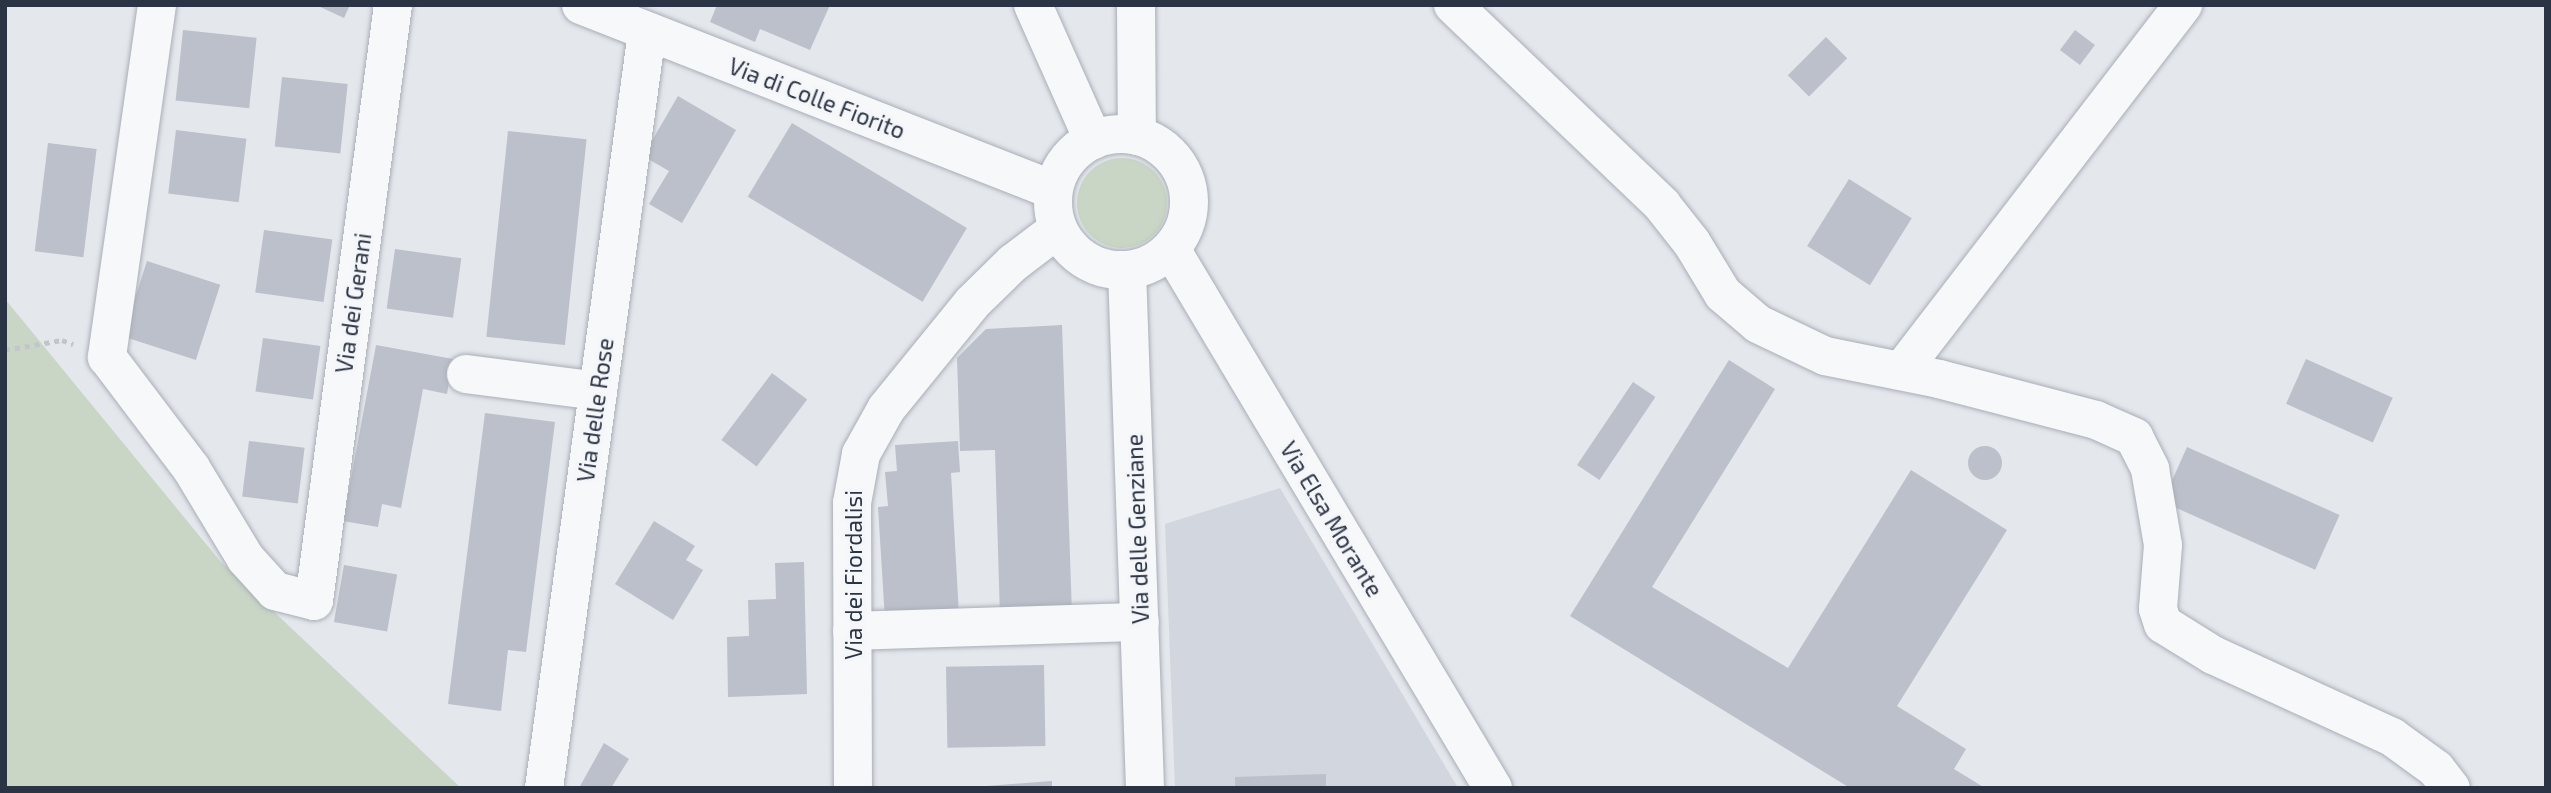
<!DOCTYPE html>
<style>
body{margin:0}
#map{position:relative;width:2551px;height:793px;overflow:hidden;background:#e4e7ec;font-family:"Exo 2",sans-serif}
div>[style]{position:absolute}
.built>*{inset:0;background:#d2d6de}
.green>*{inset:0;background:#c9d6c5}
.round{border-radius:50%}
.building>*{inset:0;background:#bbc0ca;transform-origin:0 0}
.path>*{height:4.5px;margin-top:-2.25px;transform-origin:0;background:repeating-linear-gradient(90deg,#c2c5cb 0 5px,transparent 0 10px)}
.roads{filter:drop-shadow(0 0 2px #a9aeb7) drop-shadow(0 0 2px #a9aeb7)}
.minor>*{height:38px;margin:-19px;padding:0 19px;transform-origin:19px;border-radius:19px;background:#f7f8fa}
.minor>.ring{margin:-19px;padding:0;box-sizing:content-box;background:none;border:38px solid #f7f8fa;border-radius:50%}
span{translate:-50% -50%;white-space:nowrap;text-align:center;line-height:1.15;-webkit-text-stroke:7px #f4f6f9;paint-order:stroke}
.street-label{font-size:23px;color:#2b3445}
.frame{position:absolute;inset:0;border:7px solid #2b3445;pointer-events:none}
</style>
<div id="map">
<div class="built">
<div style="clip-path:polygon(1280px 488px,1458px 788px,1175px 788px,1165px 524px)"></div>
</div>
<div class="green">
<div class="round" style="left:1077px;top:158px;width:90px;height:90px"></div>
<div style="clip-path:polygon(5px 299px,220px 561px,461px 788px,5px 788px)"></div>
</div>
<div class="building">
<div style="clip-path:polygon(316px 5px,350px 5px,344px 18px)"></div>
<div style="clip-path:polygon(717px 5px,830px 5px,810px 50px,760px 29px,755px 42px,710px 22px)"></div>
<div style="left:183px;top:30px;width:74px;height:71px;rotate:6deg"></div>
<div style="left:2075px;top:30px;width:25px;height:25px;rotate:37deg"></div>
<div style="left:1826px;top:37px;width:30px;height:54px;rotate:45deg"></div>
<div style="left:282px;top:77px;width:66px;height:70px;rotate:6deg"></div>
<div style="clip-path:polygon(678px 96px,736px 130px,682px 223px,649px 204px,669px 171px,643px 156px)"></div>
<div style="left:792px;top:123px;width:204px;height:86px;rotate:31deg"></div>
<div style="left:176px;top:130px;width:71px;height:64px;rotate:7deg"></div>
<div style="left:508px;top:131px;width:79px;height:207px;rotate:6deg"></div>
<div style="left:48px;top:143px;width:49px;height:109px;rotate:7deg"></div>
<div style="left:1849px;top:179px;width:74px;height:79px;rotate:32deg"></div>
<div style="left:264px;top:230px;width:69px;height:63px;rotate:8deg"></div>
<div style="left:395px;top:249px;width:67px;height:60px;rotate:8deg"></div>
<div style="left:147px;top:261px;width:77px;height:79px;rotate:18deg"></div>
<div style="clip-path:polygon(1062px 325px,1072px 614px,1000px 617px,995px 450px,960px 451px,957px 358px,986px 329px)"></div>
<div style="left:263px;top:338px;width:58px;height:54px;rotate:8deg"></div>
<div style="clip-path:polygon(376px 345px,453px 359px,447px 394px,423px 389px,401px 508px,382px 504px,378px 527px,343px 521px)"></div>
<div style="left:2306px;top:359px;width:95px;height:49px;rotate:24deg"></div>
<div style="clip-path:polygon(1729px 360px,1775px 389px,1652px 587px,1788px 668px,1911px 470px,2007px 530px,1897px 706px,1966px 749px,1954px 769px,1985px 788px,1850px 788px,1570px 616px)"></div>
<div style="left:772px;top:373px;width:44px;height:84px;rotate:37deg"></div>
<div style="left:1633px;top:382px;width:27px;height:100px;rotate:34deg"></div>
<div style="clip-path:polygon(485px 413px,555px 422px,526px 652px,508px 650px,501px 711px,448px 704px)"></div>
<div style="left:249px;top:441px;width:56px;height:56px;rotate:7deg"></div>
<div style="clip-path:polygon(958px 441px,960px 472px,951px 473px,959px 615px,885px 620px,878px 507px,888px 506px,885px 472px,897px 471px,895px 445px)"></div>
<div class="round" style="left:1968px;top:446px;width:34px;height:34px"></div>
<div style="left:2187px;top:447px;width:167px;height:60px;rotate:24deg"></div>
<div style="clip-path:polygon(654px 521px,695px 546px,686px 560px,703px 570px,673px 620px,615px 584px)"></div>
<div style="clip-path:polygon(804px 562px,807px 694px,728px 697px,727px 637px,749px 636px,748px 600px,776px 599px,775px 563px)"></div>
<div style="left:344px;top:565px;width:54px;height:58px;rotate:10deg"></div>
<div style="left:1044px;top:665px;width:81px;height:98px;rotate:89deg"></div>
<div style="clip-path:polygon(604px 743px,629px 759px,611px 788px,579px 788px)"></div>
<div style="clip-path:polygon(1326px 774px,1326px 788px,1235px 788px,1235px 777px)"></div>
<div style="clip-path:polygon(1052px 781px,1052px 788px,987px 788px,987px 786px)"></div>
</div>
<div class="path">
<div style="left:5px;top:350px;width:58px;rotate:-10deg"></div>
<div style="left:62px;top:340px;width:12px;rotate:20deg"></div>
</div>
<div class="roads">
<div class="minor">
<div style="left:157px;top:5px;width:356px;rotate:98.1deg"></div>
<div style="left:107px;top:357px;width:139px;rotate:52.9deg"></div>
<div style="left:191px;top:468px;width:106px;rotate:58.9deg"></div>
<div style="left:246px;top:559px;width:43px;rotate:47.8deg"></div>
<div style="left:275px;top:591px;width:40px;rotate:14.4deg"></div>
<div style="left:314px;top:601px;width:601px;rotate:-82.45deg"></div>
<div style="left:581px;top:5px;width:507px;rotate:21.4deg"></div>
<div style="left:1033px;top:5px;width:148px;rotate:66deg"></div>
<div style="left:1136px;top:5px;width:131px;rotate:89.6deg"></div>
<div style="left:1453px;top:5px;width:289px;rotate:43.7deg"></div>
<div style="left:1662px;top:205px;width:48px;rotate:51.7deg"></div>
<div style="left:1692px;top:243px;width:60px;rotate:58.7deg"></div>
<div style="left:1723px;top:294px;width:46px;rotate:40.6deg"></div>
<div style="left:1758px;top:324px;width:74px;rotate:25.5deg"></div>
<div style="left:1825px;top:356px;width:116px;rotate:11.4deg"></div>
<div style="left:1939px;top:379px;width:162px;rotate:14.6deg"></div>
<div style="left:2096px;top:420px;width:42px;rotate:24.1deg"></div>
<div style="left:2134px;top:437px;width:36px;rotate:63deg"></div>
<div style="left:2150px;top:469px;width:77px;rotate:80.3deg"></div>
<div style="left:2163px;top:545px;width:64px;rotate:94.5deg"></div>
<div style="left:2158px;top:609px;width:16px;rotate:72deg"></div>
<div style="left:2163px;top:624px;width:59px;rotate:31.8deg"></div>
<div style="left:2213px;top:655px;width:197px;rotate:24.6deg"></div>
<div style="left:2392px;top:737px;width:54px;rotate:36deg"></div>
<div style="left:2436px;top:769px;width:24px;rotate:52deg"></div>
<div class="ring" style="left:1053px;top:134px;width:98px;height:98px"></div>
<div style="left:1171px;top:249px;width:628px;rotate:59.15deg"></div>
<div style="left:1127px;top:270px;width:518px;rotate:88.01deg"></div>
<div style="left:1902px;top:370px;width:461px;rotate:-52.4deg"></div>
<div style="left:466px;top:374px;width:133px;rotate:7.3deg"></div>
<div style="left:852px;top:631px;width:288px;rotate:-1.8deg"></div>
<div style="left:544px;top:788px;width:763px;rotate:-82.24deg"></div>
<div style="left:853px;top:788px;width:285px;rotate:-90.2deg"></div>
<div style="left:852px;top:503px;width:50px;rotate:-79.6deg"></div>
<div style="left:861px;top:454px;width:51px;rotate:-60.9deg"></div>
<div style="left:886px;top:409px;width:136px;rotate:-50.9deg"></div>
<div style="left:972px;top:303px;width:57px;rotate:-44.3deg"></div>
<div style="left:1013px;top:263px;width:56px;rotate:-37.1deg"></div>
</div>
</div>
<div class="street-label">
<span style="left:817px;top:98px;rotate:21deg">Via di Colle Fiorito</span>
<span style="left:353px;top:303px;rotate:-82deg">Via dei Gerani</span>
<span style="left:595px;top:410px;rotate:-82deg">Via delle Rose</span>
<span style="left:1332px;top:519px;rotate:59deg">Via Elsa Morante</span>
<span style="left:1137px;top:529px;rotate:-92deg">Via delle Genziane</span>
<span style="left:853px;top:575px;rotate:-90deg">Via dei Fiordalisi</span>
</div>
<div class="frame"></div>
</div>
